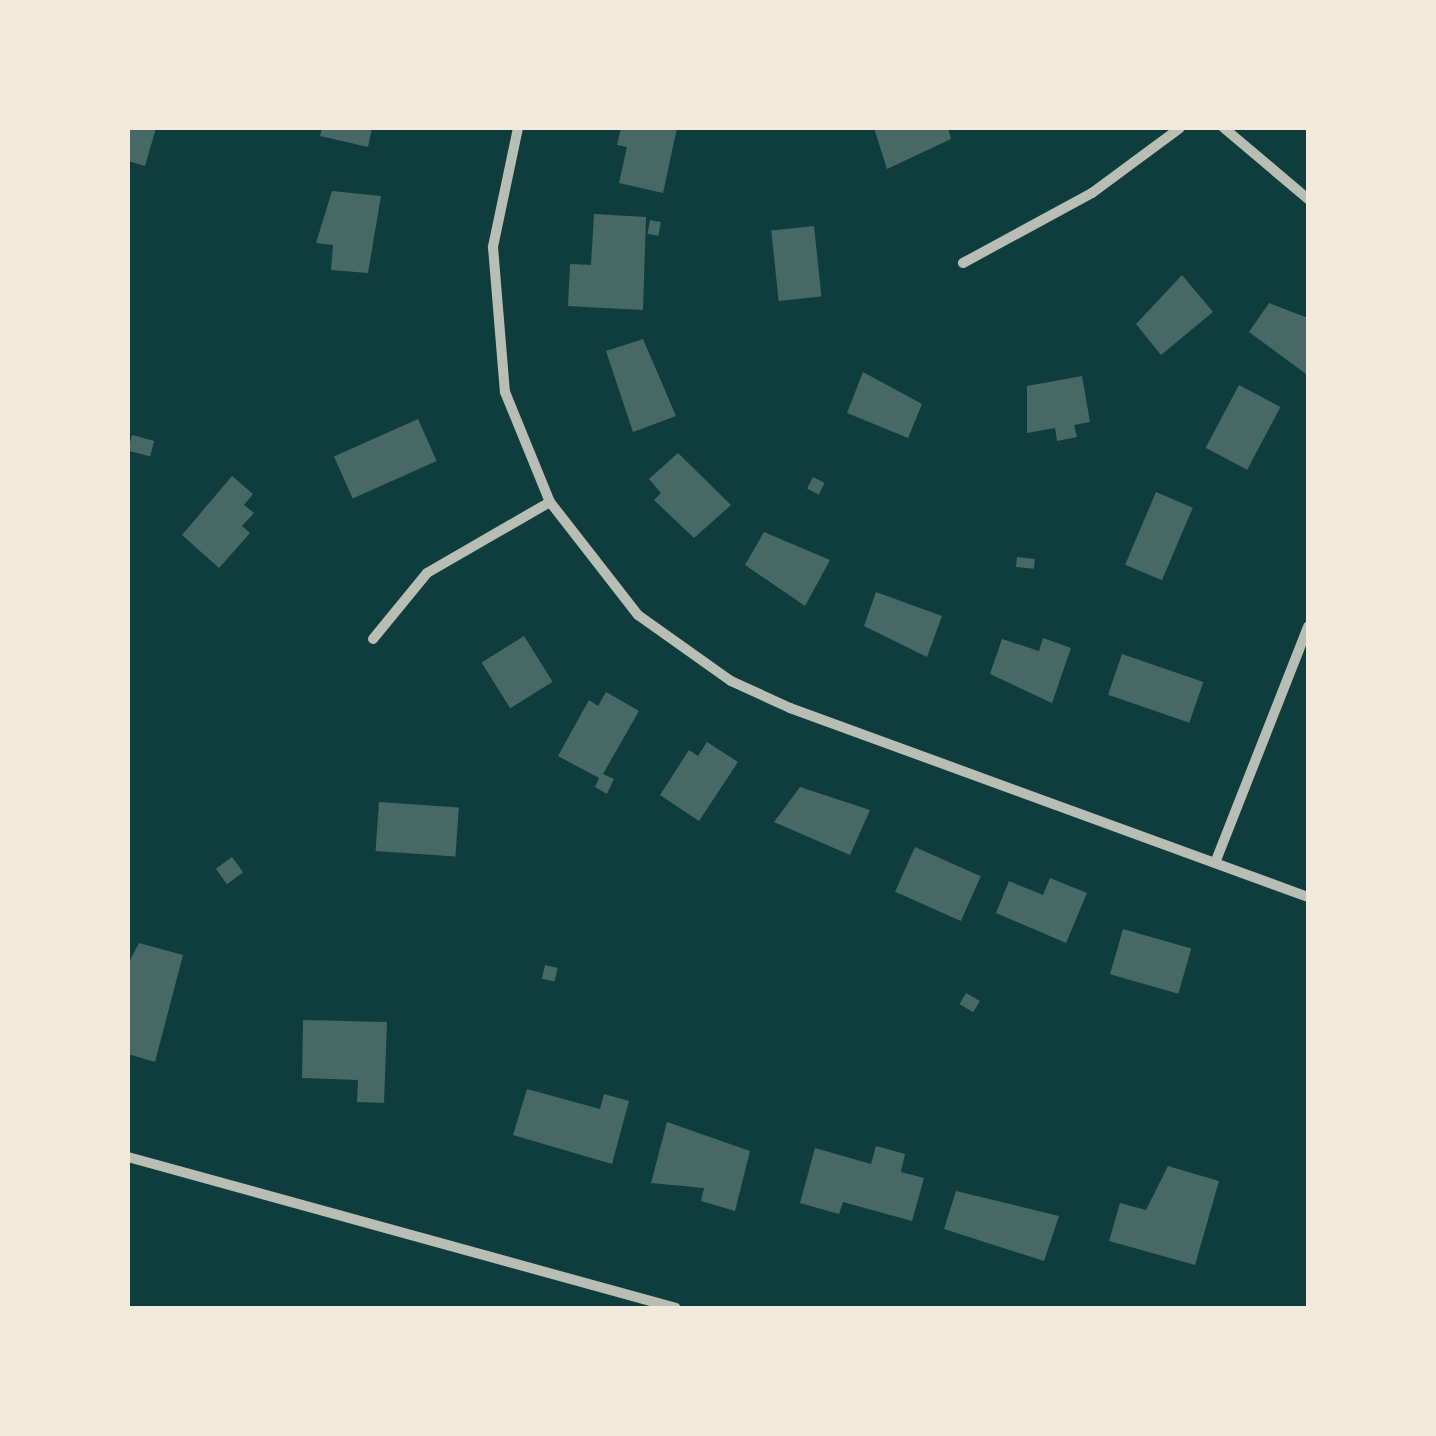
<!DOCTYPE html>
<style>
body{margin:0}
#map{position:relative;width:1436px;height:1436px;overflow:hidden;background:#0f3d3e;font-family:"Source Serif 4",serif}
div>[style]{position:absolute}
.building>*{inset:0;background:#486865;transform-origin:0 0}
.minor>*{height:10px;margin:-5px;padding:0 5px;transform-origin:5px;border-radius:5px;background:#b8beb3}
span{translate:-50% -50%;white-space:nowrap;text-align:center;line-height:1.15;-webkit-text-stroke:10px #f1e9da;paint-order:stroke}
.frame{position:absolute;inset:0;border:130px solid #f1e9da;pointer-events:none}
</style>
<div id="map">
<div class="building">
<div style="clip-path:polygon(128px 128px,156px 128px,145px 166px,128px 161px)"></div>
<div style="clip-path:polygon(322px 128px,372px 128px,368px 147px,320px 136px)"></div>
<div style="clip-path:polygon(621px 128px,677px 128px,663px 193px,619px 183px,627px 147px,617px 145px)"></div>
<div style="clip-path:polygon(874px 128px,948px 128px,951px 139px,887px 169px)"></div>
<div style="clip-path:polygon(332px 191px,381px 196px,368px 273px,331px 270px,333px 245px,316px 243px)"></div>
<div style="clip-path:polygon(594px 214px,646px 217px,643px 310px,568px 306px,570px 264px,591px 265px)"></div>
<div style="left:650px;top:220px;width:11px;height:14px;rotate:10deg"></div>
<div style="left:814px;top:226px;width:71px;height:43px;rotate:84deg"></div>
<div style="clip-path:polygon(1182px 275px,1213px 312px,1161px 355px,1136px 324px)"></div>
<div style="clip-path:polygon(1269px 303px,1308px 318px,1306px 374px,1249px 332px)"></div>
<div style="clip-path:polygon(643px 339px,676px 416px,633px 432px,606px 351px)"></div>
<div style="clip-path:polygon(863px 372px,922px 404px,908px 438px,847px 413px)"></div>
<div style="clip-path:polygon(1082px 376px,1090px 422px,1074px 425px,1077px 437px,1057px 441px,1055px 428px,1027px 433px,1027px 386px)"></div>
<div style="left:1239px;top:385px;width:47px;height:71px;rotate:28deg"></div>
<div style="left:418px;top:419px;width:46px;height:92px;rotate:66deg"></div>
<div style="left:132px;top:435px;width:23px;height:16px;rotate:15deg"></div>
<div style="clip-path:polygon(678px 453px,731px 505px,694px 538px,654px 500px,661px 493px,649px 479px)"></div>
<div style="clip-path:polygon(232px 476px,253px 494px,244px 505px,254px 513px,242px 526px,250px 533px,219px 568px,182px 535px)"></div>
<div style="left:813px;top:477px;width:13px;height:13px;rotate:27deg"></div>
<div style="left:1156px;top:492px;width:40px;height:79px;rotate:23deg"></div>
<div style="clip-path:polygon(764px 532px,830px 560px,805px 606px,745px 565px)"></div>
<div style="left:1017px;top:557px;width:18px;height:10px;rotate:6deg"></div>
<div style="clip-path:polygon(876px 592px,942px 616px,927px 657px,864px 626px)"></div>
<div style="left:524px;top:636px;width:54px;height:50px;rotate:58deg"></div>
<div style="clip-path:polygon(1043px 638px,1071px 648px,1052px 703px,990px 674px,1002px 639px,1039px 651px)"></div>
<div style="left:1122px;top:654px;width:86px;height:43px;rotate:19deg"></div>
<div style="clip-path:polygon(606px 692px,639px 711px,603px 774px,614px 779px,607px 794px,595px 787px,599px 778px,558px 756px,589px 700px,598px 706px)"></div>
<div style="clip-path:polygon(707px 742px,738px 762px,699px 821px,660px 795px,689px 750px,698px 756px)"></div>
<div style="clip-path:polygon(800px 787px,870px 810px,850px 855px,774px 822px)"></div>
<div style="left:379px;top:802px;width:80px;height:49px;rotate:4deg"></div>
<div style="left:915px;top:847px;width:72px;height:49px;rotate:24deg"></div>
<div style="left:232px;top:857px;width:19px;height:20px;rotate:54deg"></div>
<div style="clip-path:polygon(1050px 878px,1087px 893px,1066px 943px,996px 913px,1009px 881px,1043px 895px)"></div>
<div style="left:1123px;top:929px;width:71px;height:47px;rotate:16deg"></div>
<div style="clip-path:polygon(139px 943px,183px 955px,155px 1062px,128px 1054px,128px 964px)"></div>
<div style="left:545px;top:965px;width:13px;height:14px;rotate:13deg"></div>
<div style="left:966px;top:993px;width:16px;height:13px;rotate:30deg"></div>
<div style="clip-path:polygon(303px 1020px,387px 1022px,384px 1103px,357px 1102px,358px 1080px,302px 1078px)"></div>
<div style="clip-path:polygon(527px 1089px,600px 1109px,604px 1094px,629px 1101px,612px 1164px,513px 1135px)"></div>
<div style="clip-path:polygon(667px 1122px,750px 1151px,735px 1211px,701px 1201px,704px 1188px,651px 1183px)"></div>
<div style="clip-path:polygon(876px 1146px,905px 1154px,901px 1172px,924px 1178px,912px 1221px,843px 1202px,839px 1214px,800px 1203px,815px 1148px,871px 1164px)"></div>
<div style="clip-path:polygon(1168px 1166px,1219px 1181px,1195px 1265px,1109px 1241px,1120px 1203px,1146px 1210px)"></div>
<div style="clip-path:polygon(956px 1191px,1059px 1216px,1044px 1261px,944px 1229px)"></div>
</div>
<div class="minor">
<div style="left:518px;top:128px;width:122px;rotate:101.9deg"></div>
<div style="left:493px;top:247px;width:145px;rotate:85.3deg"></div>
<div style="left:505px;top:392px;width:119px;rotate:67.8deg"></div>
<div style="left:550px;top:502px;width:143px;rotate:52.1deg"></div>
<div style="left:638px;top:615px;width:114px;rotate:35.4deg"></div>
<div style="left:731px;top:681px;width:65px;rotate:24.6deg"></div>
<div style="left:790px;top:708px;width:551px;rotate:20.05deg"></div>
<div style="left:1224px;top:128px;width:110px;rotate:40.2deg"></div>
<div style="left:963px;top:263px;width:147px;rotate:-28.5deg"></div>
<div style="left:1092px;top:193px;width:109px;rotate:-36.5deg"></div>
<div style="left:373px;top:639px;width:85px;rotate:-50.7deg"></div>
<div style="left:427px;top:573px;width:142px;rotate:-30deg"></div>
<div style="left:1215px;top:863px;width:254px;rotate:-68.5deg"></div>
<div style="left:128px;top:1157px;width:568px;rotate:15.41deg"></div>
</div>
<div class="frame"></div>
</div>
